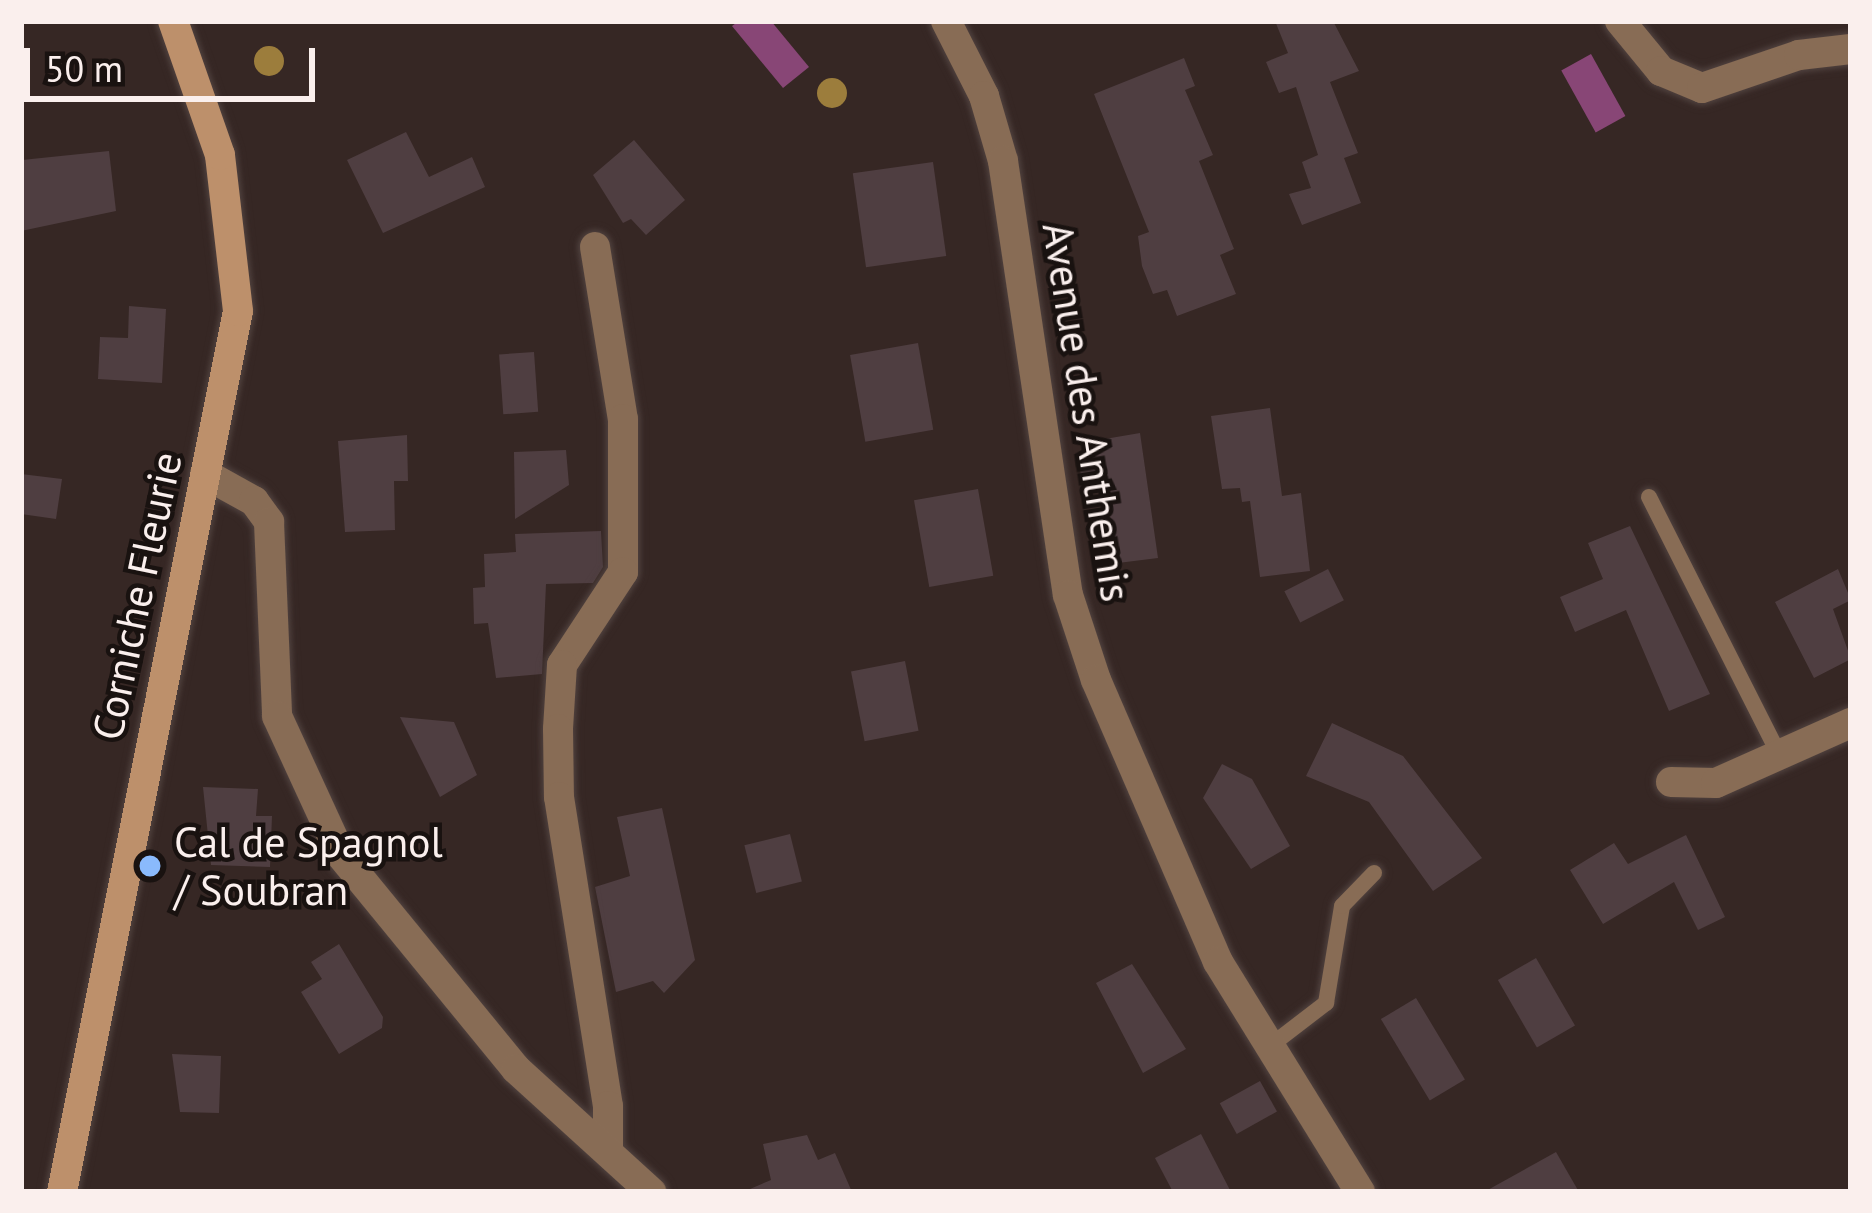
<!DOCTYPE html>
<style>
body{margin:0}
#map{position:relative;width:1872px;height:1213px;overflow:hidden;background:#362724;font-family:"PT Sans",sans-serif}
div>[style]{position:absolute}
.water>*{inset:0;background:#884676;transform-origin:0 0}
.building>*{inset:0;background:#4f3e41;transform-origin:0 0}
.roads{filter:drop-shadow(0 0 3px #514340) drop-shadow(0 0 3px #514340)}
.service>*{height:16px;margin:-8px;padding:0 8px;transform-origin:8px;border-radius:8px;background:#886c55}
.minor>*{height:30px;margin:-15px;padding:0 15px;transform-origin:15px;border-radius:15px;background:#886c55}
.secondary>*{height:30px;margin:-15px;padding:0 15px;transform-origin:15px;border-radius:15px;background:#bd906b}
.trees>*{width:30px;height:30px;margin:-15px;border-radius:50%;background:#9c7d3c}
.dots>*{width:33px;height:33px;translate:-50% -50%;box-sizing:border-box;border:6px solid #191210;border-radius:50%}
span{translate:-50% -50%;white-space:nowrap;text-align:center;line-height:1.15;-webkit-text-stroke:9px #191210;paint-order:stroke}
.street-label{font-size:42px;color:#faefed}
.poi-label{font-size:42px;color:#faefed}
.left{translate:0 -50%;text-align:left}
.frame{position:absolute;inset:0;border:24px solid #faefed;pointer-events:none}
.scale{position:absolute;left:24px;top:48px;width:291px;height:54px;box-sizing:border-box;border:6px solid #faefed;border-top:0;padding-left:15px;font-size:36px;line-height:42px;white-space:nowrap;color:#faefed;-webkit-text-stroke:9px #191210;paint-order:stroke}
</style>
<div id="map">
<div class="water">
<div style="clip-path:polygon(739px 21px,771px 21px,809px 67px,783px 88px,732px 26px)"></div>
<div style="left:1591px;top:54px;width:71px;height:34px;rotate:61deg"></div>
</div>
<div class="building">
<div style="clip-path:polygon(1275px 21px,1333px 21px,1359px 71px,1330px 82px,1358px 153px,1344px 158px,1361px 203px,1302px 225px,1289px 194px,1311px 188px,1302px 162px,1318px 155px,1296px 87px,1279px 93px,1266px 62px,1288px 53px)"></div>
<div style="clip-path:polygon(1184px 58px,1195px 86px,1185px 90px,1213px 155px,1199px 161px,1234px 249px,1220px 255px,1236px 294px,1177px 316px,1167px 290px,1153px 294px,1142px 266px,1138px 236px,1149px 232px,1094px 94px)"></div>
<div style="clip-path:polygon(406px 132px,429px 177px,472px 157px,485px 187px,383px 233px,347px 160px)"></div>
<div style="clip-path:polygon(634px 140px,685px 200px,646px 235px,631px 219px,623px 223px,593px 175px)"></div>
<div style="clip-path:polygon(109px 151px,116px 211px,21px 231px,22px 160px)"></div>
<div style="left:933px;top:162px;width:95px;height:81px;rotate:82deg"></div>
<div style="clip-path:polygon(129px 306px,166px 309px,162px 383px,98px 379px,100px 337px,128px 338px)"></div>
<div style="left:918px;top:343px;width:88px;height:69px;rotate:80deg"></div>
<div style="left:534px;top:352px;width:60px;height:35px;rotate:86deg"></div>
<div style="clip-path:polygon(1270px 408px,1282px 496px,1301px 493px,1310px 571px,1260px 577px,1250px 501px,1242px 502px,1240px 488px,1222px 489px,1211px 416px)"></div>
<div style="clip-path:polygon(1140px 433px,1158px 558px,1110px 564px,1099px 489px,1082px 491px,1079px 457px,1095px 456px,1093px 441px)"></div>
<div style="clip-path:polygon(407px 435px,408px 481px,394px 481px,395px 530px,345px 532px,338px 441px)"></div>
<div style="clip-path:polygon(566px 450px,569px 485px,515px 519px,514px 452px)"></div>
<div style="clip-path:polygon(21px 474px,62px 479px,56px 519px,21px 514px)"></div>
<div style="left:978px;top:489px;width:88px;height:65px;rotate:80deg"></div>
<div style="clip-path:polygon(1630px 526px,1710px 694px,1669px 711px,1626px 610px,1575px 632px,1560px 597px,1603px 579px,1588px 543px)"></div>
<div style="clip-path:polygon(601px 531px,603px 567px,593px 583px,546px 584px,542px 674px,496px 678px,488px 623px,474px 624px,473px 588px,485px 587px,484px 554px,516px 552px,515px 534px)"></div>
<div style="left:1328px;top:569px;width:35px;height:49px;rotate:63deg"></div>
<div style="clip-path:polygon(1838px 569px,1851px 600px,1833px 609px,1851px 659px,1814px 678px,1775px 602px)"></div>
<div style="left:905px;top:661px;width:71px;height:55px;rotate:79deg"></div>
<div style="clip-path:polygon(400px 717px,454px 722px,477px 775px,440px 797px)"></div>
<div style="clip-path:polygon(1332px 723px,1403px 756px,1482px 858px,1433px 891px,1369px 802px,1306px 776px)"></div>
<div style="clip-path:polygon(1222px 764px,1252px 779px,1290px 846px,1251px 869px,1203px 798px)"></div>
<div style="clip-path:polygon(203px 787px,258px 789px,256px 816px,272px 816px,270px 867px,211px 865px)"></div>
<div style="clip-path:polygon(662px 808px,695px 960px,664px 993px,653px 981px,616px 992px,595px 887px,630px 876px,617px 817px)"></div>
<div style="left:790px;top:834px;width:49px;height:47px;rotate:76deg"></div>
<div style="clip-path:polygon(1686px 835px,1725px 917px,1698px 930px,1674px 882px,1603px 924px,1570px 870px,1614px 843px,1628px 864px)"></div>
<div style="clip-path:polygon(339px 944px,383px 1017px,382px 1028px,339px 1054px,301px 992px,322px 979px,311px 962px)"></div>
<div style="left:1536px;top:958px;width:78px;height:44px;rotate:60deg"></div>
<div style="clip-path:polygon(1132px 964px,1186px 1049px,1143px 1073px,1096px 983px)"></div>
<div style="left:1416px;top:998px;width:95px;height:41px;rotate:59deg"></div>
<div style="clip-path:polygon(172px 1054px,221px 1056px,219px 1113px,180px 1112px)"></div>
<div style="left:1260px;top:1081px;width:35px;height:46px;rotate:61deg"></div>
<div style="clip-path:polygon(1201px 1134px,1231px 1192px,1173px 1192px,1155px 1158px)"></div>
<div style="clip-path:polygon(807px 1135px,818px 1160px,835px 1153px,852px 1192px,743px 1192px,771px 1180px,763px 1144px)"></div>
<div style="clip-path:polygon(1556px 1152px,1579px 1192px,1484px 1192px)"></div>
</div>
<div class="roads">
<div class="service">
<div style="left:1649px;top:497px;width:290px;rotate:63.2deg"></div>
<div style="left:1270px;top:1046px;width:71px;rotate:-37.5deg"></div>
<div style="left:1326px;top:1003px;width:98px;rotate:-80.6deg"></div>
<div style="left:1342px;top:906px;width:46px;rotate:-45.9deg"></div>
</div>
<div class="minor">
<div style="left:946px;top:21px;width:84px;rotate:63.1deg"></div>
<div style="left:984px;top:96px;width:68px;rotate:73.7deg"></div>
<div style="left:1003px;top:161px;width:439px;rotate:81.5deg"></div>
<div style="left:1068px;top:595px;width:89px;rotate:71.8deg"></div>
<div style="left:1096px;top:680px;width:307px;rotate:66.6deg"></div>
<div style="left:1218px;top:962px;width:270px;rotate:58.3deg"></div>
<div style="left:1620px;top:21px;width:65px;rotate:50.6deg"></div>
<div style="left:1661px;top:71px;width:44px;rotate:22.5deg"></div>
<div style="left:1702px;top:88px;width:102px;rotate:-18.8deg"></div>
<div style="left:1799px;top:55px;width:52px;rotate:-6.6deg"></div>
<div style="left:595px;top:247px;width:174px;rotate:80.8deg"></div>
<div style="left:623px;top:419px;width:153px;rotate:90deg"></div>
<div style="left:623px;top:572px;width:111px;rotate:123.3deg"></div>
<div style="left:562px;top:665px;width:64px;rotate:93.6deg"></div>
<div style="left:558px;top:729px;width:68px;rotate:89.2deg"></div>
<div style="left:559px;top:797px;width:313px;rotate:81deg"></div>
<div style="left:608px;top:1106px;width:43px;rotate:90deg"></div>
<div style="left:205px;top:474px;width:56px;rotate:28.9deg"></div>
<div style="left:254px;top:501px;width:26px;rotate:54deg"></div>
<div style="left:269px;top:522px;width:194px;rotate:87.6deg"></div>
<div style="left:277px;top:716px;width:153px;rotate:65.3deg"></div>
<div style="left:341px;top:855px;width:276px;rotate:50.7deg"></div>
<div style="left:516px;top:1069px;width:183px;rotate:42.3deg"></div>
<div style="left:1671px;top:782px;width:45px;rotate:1.3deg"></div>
<div style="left:1716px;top:783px;width:148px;rotate:-24deg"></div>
</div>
<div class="secondary">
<div style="left:62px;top:1192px;width:898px;rotate:-78.7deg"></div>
<div style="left:238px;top:311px;width:157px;rotate:-96.6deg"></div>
<div style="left:220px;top:155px;width:142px;rotate:-109.3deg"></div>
</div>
</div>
<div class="trees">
<div style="left:269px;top:61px"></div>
<div style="left:832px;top:93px"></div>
</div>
<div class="dots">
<div style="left:150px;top:866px;background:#8abafc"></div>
</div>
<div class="street-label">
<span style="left:1087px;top:412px;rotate:81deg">Avenue des Anthemis</span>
<span style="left:137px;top:596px;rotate:-78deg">Corniche Fleurie</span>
</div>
<div class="poi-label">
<span class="left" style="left:174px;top:866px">Cal de Spagnol<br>/ Soubran</span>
</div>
<div class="frame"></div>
<div class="scale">50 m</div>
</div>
